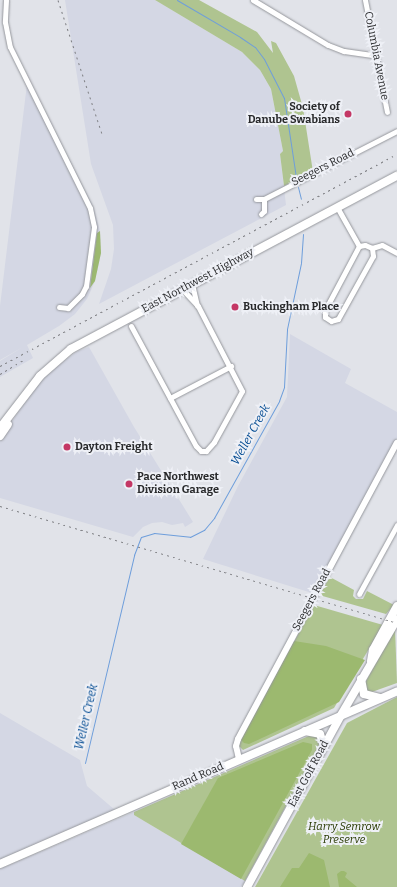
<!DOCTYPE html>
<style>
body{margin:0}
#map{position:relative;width:397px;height:887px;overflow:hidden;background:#e1e3e9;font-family:Bitter,serif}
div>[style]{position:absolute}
.built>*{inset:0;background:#d4d7e4}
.green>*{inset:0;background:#afc490}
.forest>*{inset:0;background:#9cb96f}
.stream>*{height:1px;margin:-0.5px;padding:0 0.5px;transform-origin:0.5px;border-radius:0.5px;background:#6e9edb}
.roads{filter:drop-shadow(0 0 1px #95979c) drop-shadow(0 0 1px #95979c)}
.minor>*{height:5px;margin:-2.5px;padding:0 2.5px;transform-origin:2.5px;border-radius:2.5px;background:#fff}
.tertiary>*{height:6px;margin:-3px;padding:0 3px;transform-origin:3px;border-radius:3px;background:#fff}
.primary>*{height:8px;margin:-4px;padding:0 4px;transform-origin:4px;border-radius:4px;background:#fff}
.rail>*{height:1px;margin-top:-0.5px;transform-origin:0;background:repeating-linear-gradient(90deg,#7e7f83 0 2px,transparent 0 6px)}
.dots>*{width:11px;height:11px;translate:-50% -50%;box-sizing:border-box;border:2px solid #eef0f6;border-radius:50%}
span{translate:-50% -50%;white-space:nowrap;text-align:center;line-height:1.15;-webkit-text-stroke:4px #eef0f6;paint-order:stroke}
.street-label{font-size:11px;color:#292a2c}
.poi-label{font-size:11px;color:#292a2c;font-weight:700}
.right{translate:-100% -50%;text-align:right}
.left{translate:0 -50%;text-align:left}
.park-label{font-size:11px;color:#273800;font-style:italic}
.water-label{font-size:12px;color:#034b92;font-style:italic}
</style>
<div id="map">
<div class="built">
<div style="clip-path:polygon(65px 0,155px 0,242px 52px,260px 70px,271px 89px,283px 151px,280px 154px,286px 205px,99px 304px,111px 269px,114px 249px,113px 225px,91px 164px)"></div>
<div style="clip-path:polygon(30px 82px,94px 208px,100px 231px,101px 253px,95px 281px,87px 299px,75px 314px,59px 326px,27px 345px,33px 358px,0 377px,0 361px,23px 347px,0 360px,0 306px,27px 84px)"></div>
<div style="clip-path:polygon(290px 334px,351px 369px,345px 383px,397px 412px,397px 438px,312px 593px,203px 559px,238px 486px,287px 397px)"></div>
<div style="clip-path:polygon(89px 347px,134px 427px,193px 522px,185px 527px,183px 523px,172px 525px,162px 522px,152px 523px,143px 527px,133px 537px,0 498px,0 439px,41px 379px,76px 352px)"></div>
<div style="clip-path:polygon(0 713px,80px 760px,87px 786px,115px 810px,0 861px)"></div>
<div style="clip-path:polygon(134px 812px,134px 815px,245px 881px,241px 887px,0 887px,0 869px)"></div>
</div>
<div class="green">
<div style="clip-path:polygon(155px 0,199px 0,257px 32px,273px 53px,271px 41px,276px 43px,294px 76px,303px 108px,313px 172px,284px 186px,280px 154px,283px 151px,271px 89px,260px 70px,242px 52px)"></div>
<div style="clip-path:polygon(330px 577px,354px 590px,353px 596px,356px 599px,363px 599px,367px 591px,394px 605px,386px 614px,319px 595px)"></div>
<div style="clip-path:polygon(314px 605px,383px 625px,334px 708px,243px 750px,239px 746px,241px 740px)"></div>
<div style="clip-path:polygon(395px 628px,397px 683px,369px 693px,364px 686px,365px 683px)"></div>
<div style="clip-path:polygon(397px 697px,397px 887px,255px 887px,347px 723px)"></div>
<div style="clip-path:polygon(311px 735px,316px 735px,320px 742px,318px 747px,245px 881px,134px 815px,134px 812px)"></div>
</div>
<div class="forest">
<div style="clip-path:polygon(100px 231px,101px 253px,95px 281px,90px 288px,97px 233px)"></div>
<div style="clip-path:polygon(294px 641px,326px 646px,365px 660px,339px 702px,249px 744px,244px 743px,241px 740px)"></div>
<div style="clip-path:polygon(303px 742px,312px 744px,312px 750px,241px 879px,181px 844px,218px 778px)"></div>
<div style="clip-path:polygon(309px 853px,324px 860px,330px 887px,280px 887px,292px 868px,299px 868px)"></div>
<div style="clip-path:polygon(341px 871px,344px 871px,347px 873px,345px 877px,357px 887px,339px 887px,337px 874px)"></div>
</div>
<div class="stream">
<div style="left:177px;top:0;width:73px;rotate:30.4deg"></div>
<div style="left:240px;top:37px;width:18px;rotate:34deg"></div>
<div style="left:255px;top:47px;width:15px;rotate:53deg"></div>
<div style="left:264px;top:59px;width:44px;rotate:62.9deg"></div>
<div style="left:284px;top:98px;width:80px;rotate:81.4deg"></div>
<div style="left:298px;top:187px;width:12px;rotate:76deg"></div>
<div style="left:85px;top:763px;width:214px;rotate:-76.7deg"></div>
<div style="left:134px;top:555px;width:19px;rotate:-69deg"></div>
<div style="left:141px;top:537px;width:14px;rotate:-17deg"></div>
<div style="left:154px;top:533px;width:36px;rotate:6deg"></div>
<div style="left:190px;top:537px;width:16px;rotate:-27deg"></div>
<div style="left:204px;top:530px;width:16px;rotate:-50deg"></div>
<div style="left:214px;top:518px;width:134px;rotate:-60.9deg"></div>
<div style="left:279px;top:401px;width:15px;rotate:-70deg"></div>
<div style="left:284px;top:387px;width:58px;rotate:-87deg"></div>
<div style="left:287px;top:329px;width:67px;rotate:-78deg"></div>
<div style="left:301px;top:263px;width:29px;rotate:-86deg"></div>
</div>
<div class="roads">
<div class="minor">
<div style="left:6px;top:0;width:22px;rotate:93deg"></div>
<div style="left:5px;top:22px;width:25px;rotate:79deg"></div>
<div style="left:10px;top:47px;width:180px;rotate:63.6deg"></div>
<div style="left:90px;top:208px;width:19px;rotate:78deg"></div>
<div style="left:94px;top:227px;width:60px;rotate:97.7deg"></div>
<div style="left:86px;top:286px;width:9px;rotate:117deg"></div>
<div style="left:82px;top:294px;width:20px;rotate:135deg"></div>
<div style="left:68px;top:308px;width:9px;rotate:-174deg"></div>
<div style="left:253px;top:0;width:87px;rotate:31deg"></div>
<div style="left:328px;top:45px;width:17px;rotate:21deg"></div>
<div style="left:344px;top:51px;width:30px;rotate:8deg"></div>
<div style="left:365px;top:0;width:114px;rotate:78.9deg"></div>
<div style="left:256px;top:199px;width:8px"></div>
<div style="left:264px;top:199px;width:149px;rotate:-27.1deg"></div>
<div style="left:337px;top:207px;width:45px;rotate:60.6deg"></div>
<div style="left:261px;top:214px;width:4px;rotate:-45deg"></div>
<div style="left:264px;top:211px;width:12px;rotate:-90deg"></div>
<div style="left:365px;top:245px;width:8px;rotate:23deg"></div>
<div style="left:372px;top:248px;width:8px;rotate:83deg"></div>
<div style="left:373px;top:256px;width:72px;rotate:119.1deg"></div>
<div style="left:338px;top:319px;width:7px;rotate:164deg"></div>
<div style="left:331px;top:321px;width:7px;rotate:-146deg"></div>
<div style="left:325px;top:317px;width:7px;rotate:-90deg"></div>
<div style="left:325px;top:310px;width:72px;rotate:-62deg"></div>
<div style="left:359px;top:246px;width:6px;rotate:-9deg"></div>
<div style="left:372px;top:248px;width:10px;rotate:-17deg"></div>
<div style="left:382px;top:245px;width:17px;rotate:28deg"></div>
<div style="left:192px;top:284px;width:22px;rotate:77deg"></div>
<div style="left:131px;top:326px;width:136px;rotate:61.6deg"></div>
<div style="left:196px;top:446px;width:7px;rotate:45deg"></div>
<div style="left:201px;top:451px;width:5px"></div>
<div style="left:206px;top:451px;width:12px;rotate:-48deg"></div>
<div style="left:214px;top:442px;width:58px;rotate:-61.2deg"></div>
<div style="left:242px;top:391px;width:96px;rotate:-117.4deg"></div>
<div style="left:198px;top:306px;width:23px;rotate:-133deg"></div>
<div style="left:170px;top:398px;width:69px;rotate:-27.7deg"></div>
<div style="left:359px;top:594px;width:79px;rotate:-61.2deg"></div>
</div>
<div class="tertiary">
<div style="left:239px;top:759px;width:13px;rotate:-103deg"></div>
<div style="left:236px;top:746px;width:7px;rotate:-74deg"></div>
<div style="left:238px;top:739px;width:336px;rotate:-61.8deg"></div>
</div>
<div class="primary">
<div style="left:0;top:428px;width:66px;rotate:-52.4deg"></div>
<div style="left:40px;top:376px;width:41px;rotate:-41.1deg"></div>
<div style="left:71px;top:349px;width:369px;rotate:-28deg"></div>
<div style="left:0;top:436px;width:14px;rotate:-56deg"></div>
<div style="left:371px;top:661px;width:11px;rotate:-80deg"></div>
<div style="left:373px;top:650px;width:50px;rotate:-61.4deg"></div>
<div style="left:361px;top:679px;width:15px;rotate:79deg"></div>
<div style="left:364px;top:694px;width:16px;rotate:14deg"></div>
<div style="left:305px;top:731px;width:15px;rotate:11deg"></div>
<div style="left:320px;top:734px;width:13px;rotate:72deg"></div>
<div style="left:0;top:864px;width:433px;rotate:-23.5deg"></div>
<div style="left:247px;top:887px;width:196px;rotate:-61.3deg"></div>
<div style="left:341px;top:715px;width:111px;rotate:-59.7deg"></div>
</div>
</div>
<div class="rail">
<div style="left:58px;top:0;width:141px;rotate:71.8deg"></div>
<div style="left:0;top:366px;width:450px;rotate:-28.1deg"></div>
<div style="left:0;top:374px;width:27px;rotate:-31deg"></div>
<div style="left:0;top:506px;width:414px;rotate:16.4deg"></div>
</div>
<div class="dots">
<div style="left:348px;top:114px;background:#c43765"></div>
<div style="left:235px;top:307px;background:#c43765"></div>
<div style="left:67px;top:447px;background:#c43765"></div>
<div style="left:129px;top:484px;background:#c43765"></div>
</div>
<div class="street-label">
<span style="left:376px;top:56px;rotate:79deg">Columbia Avenue</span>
<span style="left:323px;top:168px;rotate:-27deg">Seegers Road</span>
<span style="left:198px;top:281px;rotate:-28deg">East Northwest Highway</span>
<span style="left:312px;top:600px;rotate:-62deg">Seegers Road</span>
<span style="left:309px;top:774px;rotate:-62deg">East Golf Road</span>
<span style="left:198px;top:777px;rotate:-23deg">Rand Road</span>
</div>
<div class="poi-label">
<span class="right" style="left:340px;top:114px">Society of<br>Danube Swabians</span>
<span class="left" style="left:243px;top:307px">Buckingham Place</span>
<span class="left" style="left:75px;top:447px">Dayton Freight</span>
<span class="left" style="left:137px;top:484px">Pace Northwest<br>Division Garage</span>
</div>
<div class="park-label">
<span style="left:344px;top:834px">Harry Semrow<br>Preserve</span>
</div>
<div class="water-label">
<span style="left:251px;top:435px;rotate:-61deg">Weller Creek</span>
<span style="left:87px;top:717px;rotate:-77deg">Weller Creek</span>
</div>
</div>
